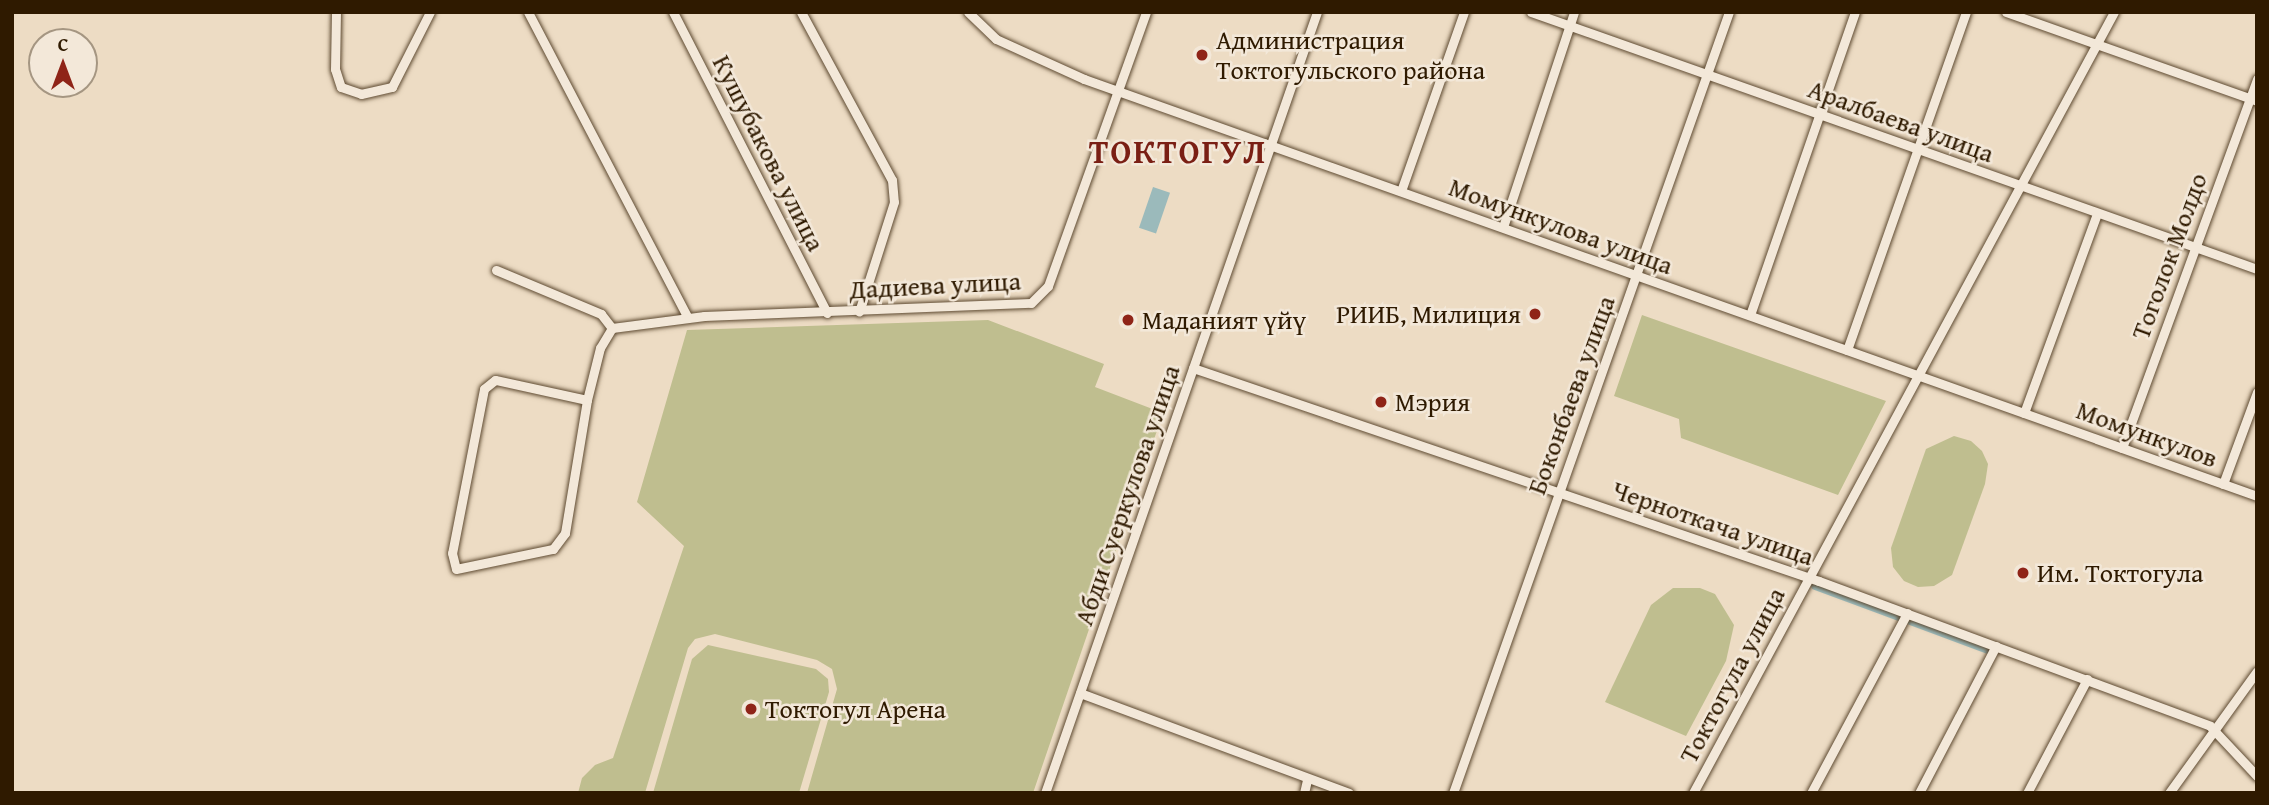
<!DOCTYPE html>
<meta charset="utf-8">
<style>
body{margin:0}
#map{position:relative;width:2269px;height:805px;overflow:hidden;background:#eddcc4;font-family:"Gentium Book Plus",serif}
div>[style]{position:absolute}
.green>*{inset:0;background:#bfbe8f}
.water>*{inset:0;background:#9bbabb;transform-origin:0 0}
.canal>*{height:9px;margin:-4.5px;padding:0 4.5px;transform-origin:4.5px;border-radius:4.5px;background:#9bbabb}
.roads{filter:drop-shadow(0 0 2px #5e4a31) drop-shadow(0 0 2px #5e4a31)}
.minor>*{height:9px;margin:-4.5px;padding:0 4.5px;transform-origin:4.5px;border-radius:4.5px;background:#f3e8d9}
.dots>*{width:19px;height:19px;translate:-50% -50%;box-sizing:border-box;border:4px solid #f3e8d9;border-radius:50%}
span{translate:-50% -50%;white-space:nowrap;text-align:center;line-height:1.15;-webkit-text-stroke:5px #f3e8d9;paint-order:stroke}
.poi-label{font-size:26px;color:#2f1a00}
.left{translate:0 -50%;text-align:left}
.right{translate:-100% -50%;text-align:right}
.street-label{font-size:26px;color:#2f1a00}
.district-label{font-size:33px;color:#7a1f14;font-weight:700;letter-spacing:2px}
.frame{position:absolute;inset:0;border:14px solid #2f1a00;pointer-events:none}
.north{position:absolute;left:28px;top:28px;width:70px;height:70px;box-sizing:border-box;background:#f3e8d9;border:2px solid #a59682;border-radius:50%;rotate:0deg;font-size:19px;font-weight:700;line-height:28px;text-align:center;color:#2f1a00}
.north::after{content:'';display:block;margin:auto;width:24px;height:32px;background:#8f2418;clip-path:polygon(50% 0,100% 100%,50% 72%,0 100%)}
</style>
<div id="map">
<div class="green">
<div style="clip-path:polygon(1642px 315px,1886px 401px,1838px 495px,1681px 438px,1679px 419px,1614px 396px)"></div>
<div style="clip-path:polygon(988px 320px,1104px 364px,1095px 387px,1163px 413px,1033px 793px,807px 793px,837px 689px,832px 669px,817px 660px,715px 634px,695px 639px,688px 648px,645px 793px,578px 793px,582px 778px,595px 765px,613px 758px,684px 546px,637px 502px,687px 330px)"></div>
<div style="clip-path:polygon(1954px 436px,1971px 441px,1982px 451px,1988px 464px,1985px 484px,1952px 575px,1934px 586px,1918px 587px,1904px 581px,1893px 567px,1891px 548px,1926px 449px)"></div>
<div style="clip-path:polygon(1673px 588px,1700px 588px,1715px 594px,1734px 625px,1726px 661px,1686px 736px,1605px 702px,1651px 605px)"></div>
<div style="clip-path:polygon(708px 645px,816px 669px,828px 679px,829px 692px,799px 793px,653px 793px,692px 659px)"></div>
</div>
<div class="water">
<div style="left:1153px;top:187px;width:18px;height:43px;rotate:19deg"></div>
</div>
<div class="canal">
<div style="left:1815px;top:585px;width:90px;rotate:20.3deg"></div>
<div style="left:1910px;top:620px;width:83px;rotate:20.4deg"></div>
</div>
<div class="roads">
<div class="minor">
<div style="left:336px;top:12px;width:57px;rotate:91deg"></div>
<div style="left:335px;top:69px;width:19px;rotate:72deg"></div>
<div style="left:341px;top:87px;width:21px;rotate:19deg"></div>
<div style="left:361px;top:94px;width:32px;rotate:-13deg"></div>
<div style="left:392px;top:87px;width:84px;rotate:-63.1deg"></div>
<div style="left:528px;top:12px;width:345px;rotate:62.4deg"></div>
<div style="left:673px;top:12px;width:338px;rotate:62.9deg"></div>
<div style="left:801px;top:12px;width:191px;rotate:61.6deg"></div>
<div style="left:892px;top:180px;width:22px;rotate:85deg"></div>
<div style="left:894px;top:202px;width:115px;rotate:107.7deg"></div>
<div style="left:968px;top:12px;width:39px;rotate:44deg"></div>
<div style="left:996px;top:39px;width:97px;rotate:24.4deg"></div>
<div style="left:1084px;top:79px;width:1245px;rotate:19.57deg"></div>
<div style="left:1531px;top:12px;width:770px;rotate:19.49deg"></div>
<div style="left:2006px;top:12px;width:266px;rotate:19.5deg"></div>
<div style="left:1401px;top:191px;width:190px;rotate:-70.6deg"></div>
<div style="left:1503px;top:227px;width:226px;rotate:-71.7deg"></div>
<div style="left:496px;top:270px;width:114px;rotate:22.7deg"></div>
<div style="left:601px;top:314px;width:18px;rotate:52deg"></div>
<div style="left:1750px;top:315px;width:321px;rotate:-70.9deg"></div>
<div style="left:612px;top:328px;width:93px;rotate:-7.4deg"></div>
<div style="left:704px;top:316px;width:327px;rotate:-2.3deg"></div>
<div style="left:1031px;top:303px;width:24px;rotate:-45deg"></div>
<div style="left:1048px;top:286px;width:291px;rotate:-70.3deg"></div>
<div style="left:1847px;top:350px;width:358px;rotate:-70.6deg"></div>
<div style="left:1193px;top:368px;width:661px;rotate:18.79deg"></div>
<div style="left:1819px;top:581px;width:417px;rotate:20.3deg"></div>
<div style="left:2210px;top:726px;width:69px;rotate:46.8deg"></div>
<div style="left:587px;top:400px;width:94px;rotate:-167.7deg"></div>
<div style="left:495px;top:380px;width:14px;rotate:141deg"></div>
<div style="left:484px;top:389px;width:167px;rotate:101deg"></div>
<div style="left:452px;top:553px;width:16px;rotate:76deg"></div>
<div style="left:456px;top:569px;width:99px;rotate:-11.7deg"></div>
<div style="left:553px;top:549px;width:20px;rotate:-53deg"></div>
<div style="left:565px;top:533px;width:135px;rotate:-80.6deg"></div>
<div style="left:587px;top:400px;width:54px;rotate:-76deg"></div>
<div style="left:600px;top:348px;width:23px;rotate:-59deg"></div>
<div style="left:2024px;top:413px;width:213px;rotate:-69.9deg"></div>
<div style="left:2122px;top:448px;width:393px;rotate:-69.9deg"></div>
<div style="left:2223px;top:484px;width:98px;rotate:-69.7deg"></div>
<div style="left:1080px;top:693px;width:287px;rotate:20.4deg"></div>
<div style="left:1045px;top:793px;width:827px;rotate:-70.8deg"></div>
<div style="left:1304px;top:793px;width:13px;rotate:-77deg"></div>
<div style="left:1453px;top:793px;width:828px;rotate:-70.54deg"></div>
<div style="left:1693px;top:793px;width:887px;rotate:-61.67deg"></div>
<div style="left:1811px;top:793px;width:204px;rotate:-61.9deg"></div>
<div style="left:1919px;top:793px;width:166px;rotate:-62.4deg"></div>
<div style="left:2027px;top:793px;width:129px;rotate:-62.2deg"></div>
<div style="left:2169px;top:793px;width:150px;rotate:-54.2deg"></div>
</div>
</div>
<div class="dots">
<div style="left:1202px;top:55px;background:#8f2418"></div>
<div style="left:1535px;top:314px;background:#8f2418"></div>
<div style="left:1128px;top:320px;background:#8f2418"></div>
<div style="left:1381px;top:402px;background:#8f2418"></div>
<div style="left:2023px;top:573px;background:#8f2418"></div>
<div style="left:751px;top:709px;background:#8f2418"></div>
</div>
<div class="poi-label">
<span class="left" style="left:1216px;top:55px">Администрация<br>Токтогульского района</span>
<span class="right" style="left:1521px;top:314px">РИИБ, Милиция</span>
<span class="left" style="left:1142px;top:320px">Маданият үйү</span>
<span class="left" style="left:1395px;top:402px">Мэрия</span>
<span class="left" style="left:2037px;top:573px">Им. Токтогула</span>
<span class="left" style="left:765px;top:709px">Токтогул Арена</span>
</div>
<div class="street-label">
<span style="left:1901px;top:121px;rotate:20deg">Аралбаева улица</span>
<span style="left:769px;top:153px;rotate:63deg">Кушубакова улица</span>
<span style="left:1561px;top:226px;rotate:20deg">Момункулова улица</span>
<span style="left:2169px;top:256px;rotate:-70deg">Тоголок Молдо</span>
<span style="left:935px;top:285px;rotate:-3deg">Дадиева улица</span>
<span style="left:1571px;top:395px;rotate:-70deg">Боконбаева улица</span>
<span style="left:2147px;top:434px;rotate:20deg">Момункулов</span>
<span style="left:1127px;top:495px;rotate:-71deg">Абди Суеркулова улица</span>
<span style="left:1713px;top:523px;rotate:19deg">Черноткача улица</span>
<span style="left:1732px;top:675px;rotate:-62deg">Токтогула улица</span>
</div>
<div class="district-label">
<span style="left:1178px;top:152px">ТОКТОГУЛ</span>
</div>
<div class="frame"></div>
<div class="north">С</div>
</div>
